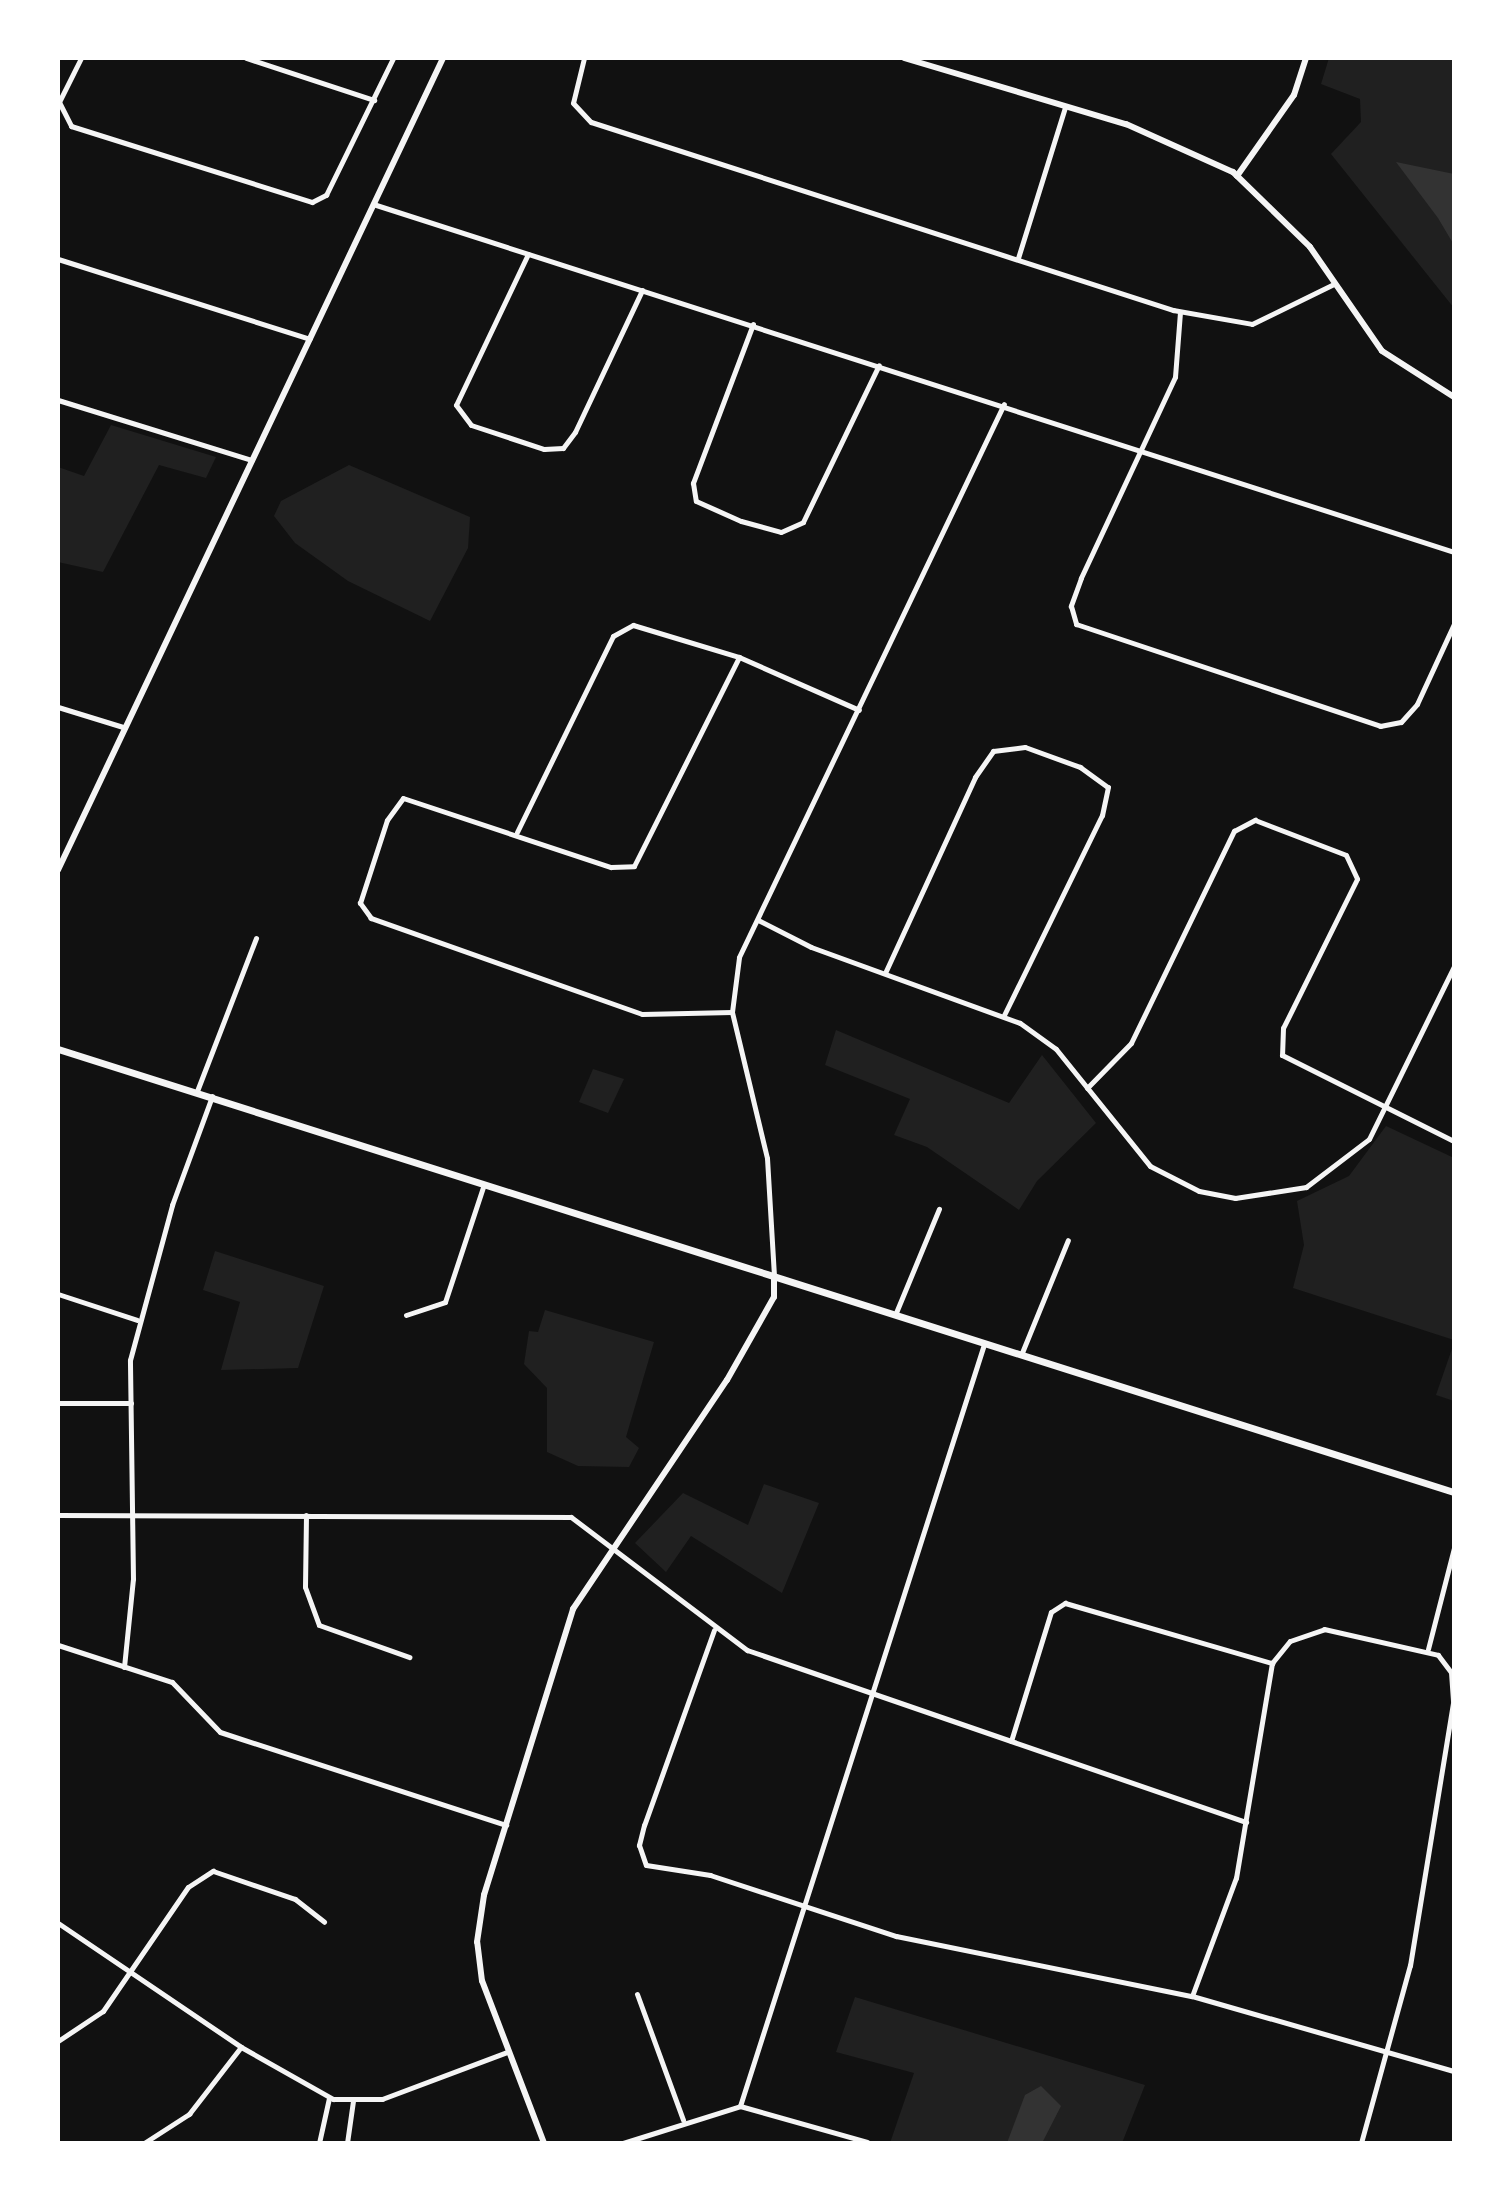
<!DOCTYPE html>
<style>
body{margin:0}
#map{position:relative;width:1512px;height:2201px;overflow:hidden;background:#111;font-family:"Noto Sans",sans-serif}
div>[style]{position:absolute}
.green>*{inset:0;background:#202020}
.water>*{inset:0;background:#333}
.minor>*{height:5px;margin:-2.5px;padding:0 2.5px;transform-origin:2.5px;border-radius:2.5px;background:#f5f5f5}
.tertiary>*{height:6px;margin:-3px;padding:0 3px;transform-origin:3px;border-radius:3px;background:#f5f5f5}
.secondary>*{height:7px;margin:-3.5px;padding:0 3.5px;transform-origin:3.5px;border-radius:3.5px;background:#f5f5f5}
span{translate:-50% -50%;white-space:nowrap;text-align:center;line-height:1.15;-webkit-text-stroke:8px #fff;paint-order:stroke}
.frame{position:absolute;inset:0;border:60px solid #fff;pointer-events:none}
</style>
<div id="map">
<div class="green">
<div style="clip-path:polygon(1329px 58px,1454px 58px,1454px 308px,1331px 154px,1361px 122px,1360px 99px,1321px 84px)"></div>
<div style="clip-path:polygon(111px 425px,216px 457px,206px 478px,159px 465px,103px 572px,58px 562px,58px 467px,84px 476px)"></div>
<div style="clip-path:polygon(349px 465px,470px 517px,468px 548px,430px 621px,348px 581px,295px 543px,274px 516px,281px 501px)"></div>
<div style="clip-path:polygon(836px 1030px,1009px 1103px,1042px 1055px,1096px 1123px,1037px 1181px,1019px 1210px,927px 1147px,894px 1135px,910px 1099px,825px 1065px)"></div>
<div style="clip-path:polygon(593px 1069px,624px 1079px,608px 1113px,579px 1102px)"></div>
<div style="clip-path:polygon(1386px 1126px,1454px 1158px,1454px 1340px,1293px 1288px,1304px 1245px,1297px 1201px,1349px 1176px)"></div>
<div style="clip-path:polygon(215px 1251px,324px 1286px,298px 1368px,221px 1370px,240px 1302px,203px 1290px)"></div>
<div style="clip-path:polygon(545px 1310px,654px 1342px,626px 1437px,639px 1448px,629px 1467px,578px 1466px,547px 1452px,547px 1388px,524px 1364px,529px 1331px,538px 1332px)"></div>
<div style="clip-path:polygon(1454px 1343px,1454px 1401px,1436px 1395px)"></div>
<div style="clip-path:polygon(764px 1484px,819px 1503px,782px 1593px,691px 1536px,666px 1572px,635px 1543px,683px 1493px,748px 1525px)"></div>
<div style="clip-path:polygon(855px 1997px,1145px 2085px,1122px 2143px,890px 2143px,914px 2073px,836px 2052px)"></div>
</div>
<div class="water">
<div style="clip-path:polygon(1396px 162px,1454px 174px,1454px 245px,1438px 218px)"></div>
<div style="clip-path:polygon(1041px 2086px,1061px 2106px,1042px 2143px,1007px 2143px,1025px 2095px)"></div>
</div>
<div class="minor">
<div style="left:81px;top:58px;width:49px;rotate:116.6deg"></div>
<div style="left:59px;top:102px;width:27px;rotate:63deg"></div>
<div style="left:71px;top:126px;width:253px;rotate:17.5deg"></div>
<div style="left:312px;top:202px;width:16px;rotate:-27deg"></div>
<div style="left:326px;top:195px;width:153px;rotate:-63.9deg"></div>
<div style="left:246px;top:58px;width:135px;rotate:18.2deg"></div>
<div style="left:584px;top:58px;width:46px;rotate:103.7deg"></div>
<div style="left:573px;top:103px;width:26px;rotate:47deg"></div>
<div style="left:591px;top:122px;width:612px;rotate:17.9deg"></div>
<div style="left:1173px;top:310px;width:80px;rotate:10deg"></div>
<div style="left:1252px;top:324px;width:91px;rotate:-26deg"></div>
<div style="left:373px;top:204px;width:1136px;rotate:17.84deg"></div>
<div style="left:528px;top:254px;width:167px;rotate:115.5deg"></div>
<div style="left:456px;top:405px;width:25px;rotate:53deg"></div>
<div style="left:471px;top:425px;width:77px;rotate:18.2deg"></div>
<div style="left:544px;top:449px;width:19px;rotate:-3deg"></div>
<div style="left:563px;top:448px;width:20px;rotate:-53deg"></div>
<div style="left:575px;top:432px;width:157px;rotate:-64.7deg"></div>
<div style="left:1018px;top:258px;width:158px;rotate:-72.7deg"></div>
<div style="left:58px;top:259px;width:264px;rotate:17.6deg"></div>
<div style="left:1180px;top:312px;width:65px;rotate:94.4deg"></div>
<div style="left:1175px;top:377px;width:222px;rotate:115.1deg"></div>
<div style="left:1081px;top:578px;width:30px;rotate:110deg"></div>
<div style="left:1071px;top:606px;width:19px;rotate:74deg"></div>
<div style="left:1076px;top:624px;width:321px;rotate:18.5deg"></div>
<div style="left:1380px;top:726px;width:21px;rotate:-11deg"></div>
<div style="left:1401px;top:722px;width:24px;rotate:-48deg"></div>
<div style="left:1417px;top:704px;width:88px;rotate:-65.2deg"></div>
<div style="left:753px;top:324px;width:170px;rotate:110.7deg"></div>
<div style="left:693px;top:483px;width:18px;rotate:81deg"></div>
<div style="left:696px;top:501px;width:49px;rotate:24deg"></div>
<div style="left:741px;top:521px;width:41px;rotate:15.4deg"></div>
<div style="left:781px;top:532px;width:24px;rotate:-24deg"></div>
<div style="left:803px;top:522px;width:174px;rotate:-64.2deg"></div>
<div style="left:58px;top:400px;width:203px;rotate:17.2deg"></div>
<div style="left:58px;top:707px;width:68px;rotate:17.1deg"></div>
<div style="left:517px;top:832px;width:218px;rotate:-63.9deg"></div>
<div style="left:613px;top:636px;width:23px;rotate:-29deg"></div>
<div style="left:633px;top:625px;width:111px;rotate:16.8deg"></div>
<div style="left:739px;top:657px;width:131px;rotate:23.8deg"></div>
<div style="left:758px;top:920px;width:59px;rotate:27deg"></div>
<div style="left:811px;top:947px;width:222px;rotate:20deg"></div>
<div style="left:1020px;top:1023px;width:44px;rotate:35.8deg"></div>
<div style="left:1056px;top:1049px;width:150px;rotate:51.2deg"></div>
<div style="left:1150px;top:1166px;width:55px;rotate:27deg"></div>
<div style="left:1199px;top:1191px;width:37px;rotate:11deg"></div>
<div style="left:1235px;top:1198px;width:72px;rotate:-8.8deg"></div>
<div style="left:1306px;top:1187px;width:79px;rotate:-37.3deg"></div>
<div style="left:1369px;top:1139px;width:193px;rotate:-63.8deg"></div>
<div style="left:885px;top:973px;width:216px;rotate:-65.3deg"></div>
<div style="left:975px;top:777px;width:32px;rotate:-55deg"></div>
<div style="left:993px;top:751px;width:32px;rotate:-7deg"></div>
<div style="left:1025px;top:747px;width:59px;rotate:20deg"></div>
<div style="left:1080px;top:767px;width:34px;rotate:36deg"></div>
<div style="left:1108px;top:787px;width:29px;rotate:102deg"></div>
<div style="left:1102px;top:815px;width:223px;rotate:116.1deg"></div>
<div style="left:732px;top:1012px;width:90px;rotate:178.7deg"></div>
<div style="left:642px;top:1014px;width:288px;rotate:-160.5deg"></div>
<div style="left:371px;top:918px;width:19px;rotate:-126deg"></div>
<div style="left:360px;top:903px;width:87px;rotate:-72deg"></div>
<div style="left:387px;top:820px;width:27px;rotate:-54deg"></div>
<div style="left:403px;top:798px;width:219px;rotate:18.4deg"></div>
<div style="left:611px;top:867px;width:23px;rotate:-2deg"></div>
<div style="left:634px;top:866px;width:234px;rotate:-63.3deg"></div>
<div style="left:1087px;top:1088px;width:63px;rotate:-45.6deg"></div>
<div style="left:1131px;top:1043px;width:236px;rotate:-64.1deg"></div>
<div style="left:1234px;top:831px;width:24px;rotate:-28deg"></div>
<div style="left:1255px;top:820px;width:97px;rotate:21deg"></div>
<div style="left:1346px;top:855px;width:26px;rotate:65deg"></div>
<div style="left:1357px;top:879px;width:166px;rotate:116.4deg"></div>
<div style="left:1283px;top:1028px;width:27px;rotate:92deg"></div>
<div style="left:1282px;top:1055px;width:192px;rotate:26.6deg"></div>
<div style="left:197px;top:1091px;width:164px;rotate:-68.9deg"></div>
<div style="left:774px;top:1276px;width:118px;rotate:-93.4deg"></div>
<div style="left:767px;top:1158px;width:150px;rotate:-103.5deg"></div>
<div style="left:732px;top:1012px;width:55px;rotate:-82.7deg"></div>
<div style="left:739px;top:957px;width:613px;rotate:-64.4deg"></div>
<div style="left:58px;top:1294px;width:83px;rotate:18.2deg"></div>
<div style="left:406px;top:1315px;width:41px;rotate:-18.4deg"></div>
<div style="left:445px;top:1302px;width:124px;rotate:-71.7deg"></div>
<div style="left:895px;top:1315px;width:115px;rotate:-67.5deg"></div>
<div style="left:1021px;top:1355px;width:124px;rotate:-67.8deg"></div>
<div style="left:58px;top:1403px;width:73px"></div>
<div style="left:58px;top:1515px;width:513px;rotate:0.22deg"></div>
<div style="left:571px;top:1517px;width:221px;rotate:37.1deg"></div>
<div style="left:747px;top:1650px;width:528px;rotate:19.02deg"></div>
<div style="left:306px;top:1515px;width:72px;rotate:90.8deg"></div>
<div style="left:305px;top:1587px;width:40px;rotate:69.8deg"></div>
<div style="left:319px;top:1625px;width:96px;rotate:19.6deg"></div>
<div style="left:714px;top:1630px;width:207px;rotate:109.7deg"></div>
<div style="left:644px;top:1825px;width:21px;rotate:104deg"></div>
<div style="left:639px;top:1845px;width:21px;rotate:71deg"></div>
<div style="left:646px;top:1865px;width:65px;rotate:8.9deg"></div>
<div style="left:710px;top:1875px;width:196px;rotate:18.2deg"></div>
<div style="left:896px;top:1936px;width:302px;rotate:11.5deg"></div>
<div style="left:1192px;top:1996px;width:273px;rotate:16deg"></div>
<div style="left:58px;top:1645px;width:120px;rotate:18deg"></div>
<div style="left:172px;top:1682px;width:69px;rotate:46.2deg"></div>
<div style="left:220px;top:1732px;width:301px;rotate:18deg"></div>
<div style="left:1428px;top:1649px;width:104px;rotate:-75.6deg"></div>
<div style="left:124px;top:1667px;width:88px;rotate:-84.2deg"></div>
<div style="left:133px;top:1579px;width:219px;rotate:-90.8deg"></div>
<div style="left:130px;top:1360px;width:161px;rotate:-74.8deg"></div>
<div style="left:172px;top:1205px;width:116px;rotate:-69.8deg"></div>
<div style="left:1011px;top:1741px;width:135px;rotate:-72.8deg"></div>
<div style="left:1051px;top:1612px;width:17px;rotate:-33deg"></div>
<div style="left:1065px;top:1603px;width:216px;rotate:16.2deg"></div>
<div style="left:58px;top:1923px;width:221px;rotate:34.1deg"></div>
<div style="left:241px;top:2047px;width:106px;rotate:29.5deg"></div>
<div style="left:333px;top:2099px;width:49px"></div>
<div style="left:382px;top:2099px;width:134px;rotate:-20.6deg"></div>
<div style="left:637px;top:1994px;width:134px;rotate:69.9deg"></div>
<div style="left:1192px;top:1996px;width:126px;rotate:-69.6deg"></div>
<div style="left:1236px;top:1878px;width:218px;rotate:-80.5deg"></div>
<div style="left:1272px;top:1663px;width:28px;rotate:-51deg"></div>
<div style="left:1290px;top:1641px;width:36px;rotate:-19deg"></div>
<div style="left:1324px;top:1629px;width:117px;rotate:12.8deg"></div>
<div style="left:1438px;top:1655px;width:21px;rotate:53deg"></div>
<div style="left:1451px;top:1672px;width:31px;rotate:86deg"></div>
<div style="left:1453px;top:1703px;width:266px;rotate:99.3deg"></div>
<div style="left:1410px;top:1965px;width:185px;rotate:105.4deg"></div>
<div style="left:58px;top:2041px;width:54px;rotate:-33.7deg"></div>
<div style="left:103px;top:2011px;width:150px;rotate:-55.6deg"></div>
<div style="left:188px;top:1887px;width:30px;rotate:-33deg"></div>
<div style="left:213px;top:1871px;width:87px;rotate:18.9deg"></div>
<div style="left:295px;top:1899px;width:37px;rotate:38deg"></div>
<div style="left:740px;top:2106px;width:800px;rotate:-72.24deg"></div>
<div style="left:144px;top:2143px;width:54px;rotate:-32.8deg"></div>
<div style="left:189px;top:2114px;width:85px;rotate:-52.2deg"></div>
<div style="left:319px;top:2143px;width:46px;rotate:-77.5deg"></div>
<div style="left:347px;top:2143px;width:42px;rotate:-81.9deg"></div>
<div style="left:623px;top:2143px;width:123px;rotate:-17.5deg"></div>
<div style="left:740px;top:2106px;width:132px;rotate:15.8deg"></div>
</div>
<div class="tertiary">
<div style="left:904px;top:58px;width:232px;rotate:16.6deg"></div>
<div style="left:1126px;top:124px;width:117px;rotate:24.2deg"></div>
<div style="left:1233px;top:172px;width:107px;rotate:44.2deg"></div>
<div style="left:1310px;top:247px;width:126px;rotate:55.3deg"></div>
<div style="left:1382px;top:351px;width:85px;rotate:32.6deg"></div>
<div style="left:1237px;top:176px;width:99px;rotate:-54.9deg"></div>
<div style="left:1294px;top:95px;width:39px;rotate:-72deg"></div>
<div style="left:58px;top:870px;width:899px;rotate:-64.63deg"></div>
<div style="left:544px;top:2143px;width:173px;rotate:-110.9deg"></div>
<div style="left:482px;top:1981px;width:39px;rotate:-97deg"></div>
<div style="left:477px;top:1942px;width:48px;rotate:-81.5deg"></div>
<div style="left:484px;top:1895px;width:300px;rotate:-72.7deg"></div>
<div style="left:573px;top:1609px;width:276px;rotate:-56.1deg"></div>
<div style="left:727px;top:1380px;width:95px;rotate:-60.5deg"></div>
<div style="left:774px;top:1297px;width:20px;rotate:-90deg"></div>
</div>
<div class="secondary">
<div style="left:58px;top:1049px;width:1465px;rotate:17.61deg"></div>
</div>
<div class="frame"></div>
</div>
